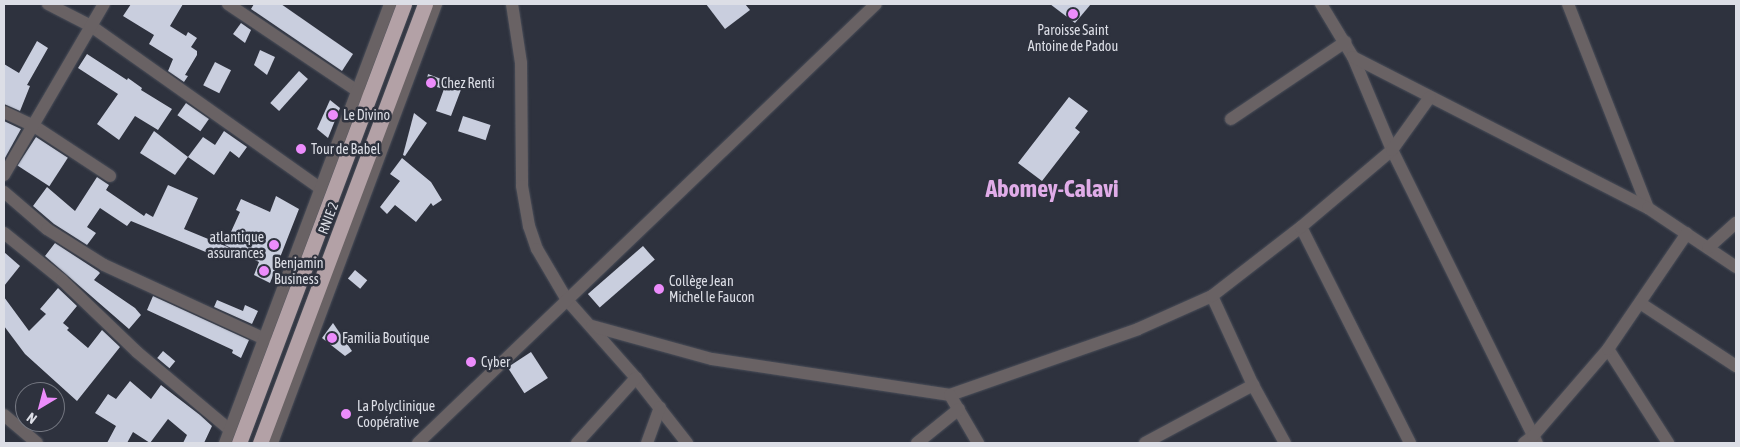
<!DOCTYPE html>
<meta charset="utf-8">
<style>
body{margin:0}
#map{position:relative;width:1740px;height:447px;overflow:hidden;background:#2e323e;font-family:"Asap Condensed",sans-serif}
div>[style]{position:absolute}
.building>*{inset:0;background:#c9cede;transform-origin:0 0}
.roads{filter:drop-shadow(0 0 1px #4a4e59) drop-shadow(0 0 1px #4a4e59)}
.minor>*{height:12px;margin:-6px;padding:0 6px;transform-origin:6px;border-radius:6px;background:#696264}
.highway>*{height:15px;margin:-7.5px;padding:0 7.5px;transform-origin:7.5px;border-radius:7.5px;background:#b3a1a6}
.dots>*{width:14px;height:14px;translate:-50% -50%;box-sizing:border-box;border:2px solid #2e323e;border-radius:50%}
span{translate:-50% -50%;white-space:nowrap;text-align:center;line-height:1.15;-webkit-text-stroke:5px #2e323e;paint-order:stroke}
.poi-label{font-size:14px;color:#dcdee6}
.left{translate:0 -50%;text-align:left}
.right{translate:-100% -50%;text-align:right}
.street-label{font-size:14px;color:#dcdee6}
.town-label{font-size:24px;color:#e0ace8;font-weight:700}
.frame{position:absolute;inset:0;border:5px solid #dcdee6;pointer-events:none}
.north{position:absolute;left:15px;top:382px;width:50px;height:50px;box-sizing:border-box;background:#2e323e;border:1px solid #747781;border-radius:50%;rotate:217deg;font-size:14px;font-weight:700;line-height:20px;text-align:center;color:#dcdee6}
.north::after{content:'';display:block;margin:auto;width:18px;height:22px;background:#ec8cfb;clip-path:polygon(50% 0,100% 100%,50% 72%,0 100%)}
</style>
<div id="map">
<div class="building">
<div style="clip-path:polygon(131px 4px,183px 4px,170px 26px,186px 36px,188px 32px,197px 38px,191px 47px,197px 51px,197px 55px,185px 75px,188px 76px,184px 82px,168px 71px,173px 59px,149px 44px,154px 35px,123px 16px)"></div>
<div style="clip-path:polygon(254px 4px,281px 4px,353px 54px,342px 71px,251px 9px)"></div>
<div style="clip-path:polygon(706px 4px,745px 4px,750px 10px,725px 29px)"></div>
<div style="clip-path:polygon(1050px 4px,1091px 4px,1075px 23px)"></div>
<div style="clip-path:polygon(241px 23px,251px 30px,245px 43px,233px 34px)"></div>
<div style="clip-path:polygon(37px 41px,48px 48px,27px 85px,30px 86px,20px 111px,4px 104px,4px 64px,19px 73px)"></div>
<div style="clip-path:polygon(260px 50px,275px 57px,267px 75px,254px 65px)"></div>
<div style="clip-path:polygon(87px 54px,127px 80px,128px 78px,142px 88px,141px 90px,172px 109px,158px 130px,135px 116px,119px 140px,97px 124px,118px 94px,78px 68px)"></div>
<div style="left:215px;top:62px;width:18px;height:26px;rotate:27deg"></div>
<div style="left:299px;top:71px;width:12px;height:43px;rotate:42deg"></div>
<div style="clip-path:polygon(428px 74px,462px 87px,451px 116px,436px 111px,444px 89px,426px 84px)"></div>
<div style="clip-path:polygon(1069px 97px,1088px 111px,1075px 128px,1080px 132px,1042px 181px,1018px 163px)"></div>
<div style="clip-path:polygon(330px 100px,340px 108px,328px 138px,317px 129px)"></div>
<div style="left:186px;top:103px;width:28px;height:15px;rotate:35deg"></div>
<div style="clip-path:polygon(414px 113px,427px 123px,405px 156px,403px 155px)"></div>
<div style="left:463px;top:116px;width:29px;height:16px;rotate:18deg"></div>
<div style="clip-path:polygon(4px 121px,21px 129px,5px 158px,4px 157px)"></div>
<div style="clip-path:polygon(154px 131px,188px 157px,175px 175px,140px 153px)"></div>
<div style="clip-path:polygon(224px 131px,247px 147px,239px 158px,230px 151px,214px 175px,188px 157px,203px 137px,215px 145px)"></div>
<div style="left:36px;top:137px;width:38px;height:34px;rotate:33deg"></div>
<div style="clip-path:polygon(402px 158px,431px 182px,442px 200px,433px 206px,431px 203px,416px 222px,395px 205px,387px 214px,380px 207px,400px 181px,390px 174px)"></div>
<div style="clip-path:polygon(97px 177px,109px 185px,106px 190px,144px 216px,146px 213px,153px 217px,168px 185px,198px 198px,184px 229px,230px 248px,225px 260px,131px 221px,127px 226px,100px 208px,87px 227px,96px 233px,87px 245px,54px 224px,33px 206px,47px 187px,75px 211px)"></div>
<div style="clip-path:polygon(276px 196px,299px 209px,270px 283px,254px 275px,259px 262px,225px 245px,240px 212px,236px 210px,241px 199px,270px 212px)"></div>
<div style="clip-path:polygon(55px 243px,98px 271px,100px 273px,94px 280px,135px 308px,141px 315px,129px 329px,45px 256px)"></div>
<div style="left:643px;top:246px;width:18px;height:73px;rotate:49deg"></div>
<div style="clip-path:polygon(4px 252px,20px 266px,4px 286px)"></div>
<div style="left:355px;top:270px;width:16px;height:11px;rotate:40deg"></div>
<div style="clip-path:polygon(58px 288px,77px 306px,63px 323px,69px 328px,67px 330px,88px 348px,102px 330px,120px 347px,77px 401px,25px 354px,4px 326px,4px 297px,29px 331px,46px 314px,40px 309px)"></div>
<div style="clip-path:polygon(153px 296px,249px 340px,241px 358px,232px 353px,233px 350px,147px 310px)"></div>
<div style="clip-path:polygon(217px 300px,243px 311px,245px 305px,258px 311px,252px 324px,214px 307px)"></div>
<div style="clip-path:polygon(333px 323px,352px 351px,345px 356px,322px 338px)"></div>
<div style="left:163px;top:351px;width:16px;height:9px;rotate:40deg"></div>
<div style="left:531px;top:352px;width:31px;height:28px;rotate:57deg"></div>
<div style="clip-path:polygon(130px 381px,151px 399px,161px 385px,200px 415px,212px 426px,204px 443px,183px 443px,187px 435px,168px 419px,150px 443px,133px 432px,127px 443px,107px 443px,116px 426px,95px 413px,108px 394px,116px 399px)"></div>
</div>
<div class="roads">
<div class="minor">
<div style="left:48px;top:4px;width:48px;rotate:27.1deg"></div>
<div style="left:91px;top:26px;width:281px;rotate:35.3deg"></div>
<div style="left:228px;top:4px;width:158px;rotate:33.9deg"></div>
<div style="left:512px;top:4px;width:60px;rotate:81.3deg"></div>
<div style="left:521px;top:63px;width:123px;rotate:89.5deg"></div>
<div style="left:522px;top:186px;width:41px;rotate:80.1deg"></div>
<div style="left:529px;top:226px;width:24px;rotate:71deg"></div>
<div style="left:537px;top:249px;width:59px;rotate:59.5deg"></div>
<div style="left:567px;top:300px;width:104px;rotate:48.5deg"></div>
<div style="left:636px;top:378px;width:83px;rotate:51.9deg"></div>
<div style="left:1321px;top:4px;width:62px;rotate:58.9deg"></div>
<div style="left:1353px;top:57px;width:101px;rotate:67.2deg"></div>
<div style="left:1392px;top:150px;width:327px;rotate:63.7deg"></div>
<div style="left:1568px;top:4px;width:219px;rotate:68.6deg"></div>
<div style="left:1353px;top:57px;width:331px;rotate:27.1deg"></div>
<div style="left:1648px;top:208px;width:106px;rotate:33.8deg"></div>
<div style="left:4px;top:112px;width:33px;rotate:25deg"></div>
<div style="left:34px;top:126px;width:91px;rotate:33.3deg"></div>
<div style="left:1231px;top:119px;width:138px;rotate:-34deg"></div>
<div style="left:4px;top:175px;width:198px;rotate:-59.7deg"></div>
<div style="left:4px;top:192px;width:57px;rotate:40.7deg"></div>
<div style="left:47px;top:229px;width:67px;rotate:32.3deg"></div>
<div style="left:104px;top:265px;width:177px;rotate:24.7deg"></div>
<div style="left:1301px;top:227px;width:242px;rotate:63.2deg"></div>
<div style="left:4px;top:233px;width:75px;rotate:39deg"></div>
<div style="left:62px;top:280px;width:104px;rotate:43.8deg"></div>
<div style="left:137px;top:352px;width:121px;rotate:40deg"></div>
<div style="left:1708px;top:248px;width:38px;rotate:-42deg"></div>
<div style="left:1212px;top:296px;width:98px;rotate:65.3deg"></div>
<div style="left:1253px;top:385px;width:66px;rotate:61.1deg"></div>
<div style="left:1640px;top:303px;width:115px;rotate:33.3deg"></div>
<div style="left:592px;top:326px;width:124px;rotate:15.4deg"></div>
<div style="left:712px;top:359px;width:241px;rotate:8.6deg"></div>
<div style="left:950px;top:395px;width:199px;rotate:-19.3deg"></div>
<div style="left:1138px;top:329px;width:81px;rotate:-24deg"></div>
<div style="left:1212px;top:296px;width:113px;rotate:-37.8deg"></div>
<div style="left:1301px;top:227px;width:119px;rotate:-40.2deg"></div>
<div style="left:1392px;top:150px;width:65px;rotate:-54.4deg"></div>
<div style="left:1608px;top:349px;width:112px;rotate:57.4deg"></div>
<div style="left:950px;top:395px;width:56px;rotate:59.7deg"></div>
<div style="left:4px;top:415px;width:43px;rotate:40.3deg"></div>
<div style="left:225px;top:443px;width:469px;rotate:-69.4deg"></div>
<div style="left:272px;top:443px;width:469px;rotate:-69.5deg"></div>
<div style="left:418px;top:443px;width:634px;rotate:-43.79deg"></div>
<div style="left:577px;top:443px;width:88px;rotate:-47.8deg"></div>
<div style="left:647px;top:443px;width:38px;rotate:-70deg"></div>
<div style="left:917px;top:443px;width:54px;rotate:-39deg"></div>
<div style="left:1145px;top:443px;width:123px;rotate:-28.2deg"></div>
<div style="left:1524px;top:443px;width:11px;rotate:-38deg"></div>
<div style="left:1533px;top:436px;width:115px;rotate:-49.2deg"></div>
<div style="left:1608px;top:349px;width:140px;rotate:-55.7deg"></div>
</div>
<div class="highway">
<div style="left:239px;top:443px;width:469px;rotate:-69.4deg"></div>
<div style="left:260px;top:443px;width:469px;rotate:-69.4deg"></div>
</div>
</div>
<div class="dots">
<div style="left:1073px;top:14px;background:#ec8cfb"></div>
<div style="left:431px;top:83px;background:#ec8cfb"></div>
<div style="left:333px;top:115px;background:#ec8cfb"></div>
<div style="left:301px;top:149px;background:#ec8cfb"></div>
<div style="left:274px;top:245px;background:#ec8cfb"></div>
<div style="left:264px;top:271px;background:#ec8cfb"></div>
<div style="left:659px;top:289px;background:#ec8cfb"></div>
<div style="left:332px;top:338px;background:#ec8cfb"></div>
<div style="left:471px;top:362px;background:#ec8cfb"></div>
<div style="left:346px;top:414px;background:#ec8cfb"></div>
</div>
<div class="poi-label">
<span style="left:1073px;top:38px">Paroisse Saint<br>Antoine de Padou</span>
<span class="left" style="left:441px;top:83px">Chez Renti</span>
<span class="left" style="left:343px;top:115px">Le Divino</span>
<span class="left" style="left:311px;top:149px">Tour de Babel</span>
<span class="right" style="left:264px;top:245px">atlantique<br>assurances</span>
<span class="left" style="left:274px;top:271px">Benjamin<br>Business</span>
<span class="left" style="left:669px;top:289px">Collège Jean<br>Michel le Faucon</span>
<span class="left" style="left:342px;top:338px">Familia Boutique</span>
<span class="left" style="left:481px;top:362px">Cyber</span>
<span class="left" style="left:357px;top:414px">La Polyclinique<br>Coopérative</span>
</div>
<div class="street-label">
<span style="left:328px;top:218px;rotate:-69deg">RNIE 2</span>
</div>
<div class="town-label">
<span style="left:1052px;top:189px">Abomey-Calavi</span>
</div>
<div class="frame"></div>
<div class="north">N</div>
</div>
